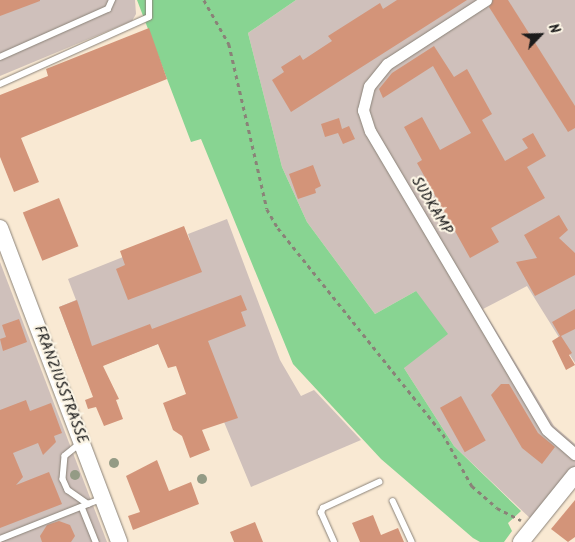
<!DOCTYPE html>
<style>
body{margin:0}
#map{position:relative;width:575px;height:542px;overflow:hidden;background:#f9e9d3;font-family:Kalam,sans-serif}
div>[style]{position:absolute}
.industrial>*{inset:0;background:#cfc0bb}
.green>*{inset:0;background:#88d492}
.building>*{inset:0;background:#d39479;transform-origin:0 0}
.path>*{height:2.5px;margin-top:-1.25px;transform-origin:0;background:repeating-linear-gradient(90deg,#8a8278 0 4px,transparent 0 8px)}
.roads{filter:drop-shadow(0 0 1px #8a8278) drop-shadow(0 0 1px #8a8278)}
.lane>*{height:5.5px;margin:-2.75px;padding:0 2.75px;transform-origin:2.75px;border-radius:2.75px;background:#fff}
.street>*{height:11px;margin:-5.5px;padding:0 5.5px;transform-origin:5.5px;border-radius:5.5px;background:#fff}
.secondary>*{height:16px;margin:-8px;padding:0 8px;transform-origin:8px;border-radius:8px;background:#fff}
.trees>*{width:10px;height:10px;margin:-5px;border-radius:50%;background:#949b85}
span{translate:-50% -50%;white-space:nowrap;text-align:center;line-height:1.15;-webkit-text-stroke:4.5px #fcf5e5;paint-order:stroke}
.street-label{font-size:15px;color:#1c1c1c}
.north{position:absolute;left:515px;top:10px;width:50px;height:50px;-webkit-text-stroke:4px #fcf5e5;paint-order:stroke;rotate:66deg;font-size:14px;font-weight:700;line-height:20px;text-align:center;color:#1c1c1c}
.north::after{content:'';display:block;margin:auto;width:18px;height:22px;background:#1c1c1c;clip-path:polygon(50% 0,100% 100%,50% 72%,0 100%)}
</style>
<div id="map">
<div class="industrial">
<div style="clip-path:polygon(0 0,135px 0,136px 14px,132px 21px,0 76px)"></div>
<div style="clip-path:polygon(296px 0,575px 0,575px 363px,527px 286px,483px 309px,554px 426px,575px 444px,575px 466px,532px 520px,454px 446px,404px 368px,416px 291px,375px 314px,307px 222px,282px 167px,248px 33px)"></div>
<div style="clip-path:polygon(227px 219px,280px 360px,301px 396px,314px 390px,361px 440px,251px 487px,224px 422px,168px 340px,84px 373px,59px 307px,76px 300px,68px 279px,123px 257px,126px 265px,190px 240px,188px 234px)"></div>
<div style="clip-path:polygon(0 262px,107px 542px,0 542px)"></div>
</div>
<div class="green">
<div style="clip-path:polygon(137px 0,296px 0,248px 33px,282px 167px,307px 222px,375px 314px,416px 291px,448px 334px,404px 368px,454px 446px,521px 511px,508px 523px,512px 531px,504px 542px,480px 542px,473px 538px,381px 459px,293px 364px,201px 139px,191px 142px)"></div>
</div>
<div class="building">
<div style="clip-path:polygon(0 0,40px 0,40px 1px,0 16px)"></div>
<div style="clip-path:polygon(397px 0,467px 0,291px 112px,272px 80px,284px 72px,281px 67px,300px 55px,303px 60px,332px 41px,328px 36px,380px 3px,383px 9px)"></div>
<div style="clip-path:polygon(493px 0,508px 0,575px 106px,575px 128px,568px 132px,489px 7px)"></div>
<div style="clip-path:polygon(149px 28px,167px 79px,21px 138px,39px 182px,14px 192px,0 157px,0 95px,48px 76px,46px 69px)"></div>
<div style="clip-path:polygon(434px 46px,454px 77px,467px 69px,492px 114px,482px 120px,505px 161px,528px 148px,522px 139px,533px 133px,546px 156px,527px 167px,545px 198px,491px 228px,499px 242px,470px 258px,417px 163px,422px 160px,404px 127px,422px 117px,440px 150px,471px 133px,433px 66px,383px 98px,379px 89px,392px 73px)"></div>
<div style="clip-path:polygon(339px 118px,342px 129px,349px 126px,355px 139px,343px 144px,338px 133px,325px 137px,321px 124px)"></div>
<div style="clip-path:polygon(313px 165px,321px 186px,315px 189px,316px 193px,298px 199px,289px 174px)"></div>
<div style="left:59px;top:198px;width:52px;height:39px;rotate:68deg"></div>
<div style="clip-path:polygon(559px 215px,568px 230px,559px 238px,575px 253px,575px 275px,535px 296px,516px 262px,537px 258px,524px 235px)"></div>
<div style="clip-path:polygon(184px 226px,202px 272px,128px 300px,116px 269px,125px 265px,120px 251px)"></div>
<div style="clip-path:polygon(241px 295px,247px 310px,241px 312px,246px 326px,208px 341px,238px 418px,202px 430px,210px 450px,190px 458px,182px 436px,173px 430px,163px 403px,186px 394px,176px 366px,168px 368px,158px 344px,103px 366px,119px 399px,116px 400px,123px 419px,104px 426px,96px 407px,88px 409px,85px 400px,93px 397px,59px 307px,77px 300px,92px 346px,150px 324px,152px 329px)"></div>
<div style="clip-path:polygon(575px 309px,575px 329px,561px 336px,572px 353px,569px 355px,575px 365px,566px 370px,552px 341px,560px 336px,552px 322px)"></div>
<div style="clip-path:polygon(19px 319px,27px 342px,3px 351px,0 339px,6px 337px,2px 325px)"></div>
<div style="clip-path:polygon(501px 384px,509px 384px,538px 433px,555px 447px,542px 464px,522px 448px,491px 395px)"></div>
<div style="left:461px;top:396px;width:51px;height:24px;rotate:61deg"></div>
<div style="clip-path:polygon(26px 400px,30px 411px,51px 403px,62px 433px,54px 436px,56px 442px,43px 455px,38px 443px,13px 453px,23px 477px,16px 485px,49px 472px,62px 504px,0 528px,0 410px)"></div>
<div style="clip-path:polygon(157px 460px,169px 491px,191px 482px,199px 504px,133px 530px,128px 516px,140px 512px,126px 476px)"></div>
<div style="clip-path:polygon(575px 500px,575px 537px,568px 542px,551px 529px)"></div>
<div style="clip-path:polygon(373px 515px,381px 535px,398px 528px,404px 542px,360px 542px,352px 523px)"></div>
<div style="clip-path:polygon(59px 521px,70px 525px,75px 536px,71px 542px,42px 542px,40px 536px,47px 525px)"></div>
<div style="clip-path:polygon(255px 522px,263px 542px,234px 542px,230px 532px)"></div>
</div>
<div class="path">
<div style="left:204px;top:0;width:51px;rotate:60.4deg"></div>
<div style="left:229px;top:44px;width:169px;rotate:77deg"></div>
<div style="left:267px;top:209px;width:22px;rotate:60deg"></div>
<div style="left:278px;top:228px;width:264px;rotate:51.3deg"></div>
<div style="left:443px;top:434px;width:60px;rotate:60.9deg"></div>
<div style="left:472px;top:486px;width:33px;rotate:41deg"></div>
<div style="left:497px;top:508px;width:27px;rotate:27deg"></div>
</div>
<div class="roads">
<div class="lane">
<div style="left:0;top:57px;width:118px;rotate:-24deg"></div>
<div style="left:108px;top:9px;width:10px;rotate:-66deg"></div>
<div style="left:0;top:84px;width:163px;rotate:-24.2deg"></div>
<div style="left:149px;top:17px;width:17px;rotate:-90deg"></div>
<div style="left:80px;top:444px;width:19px;rotate:141deg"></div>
<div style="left:65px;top:456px;width:23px;rotate:95deg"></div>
<div style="left:63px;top:479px;width:12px;rotate:66deg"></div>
<div style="left:68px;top:490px;width:24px;rotate:35deg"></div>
<div style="left:88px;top:504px;width:14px;rotate:-21deg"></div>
<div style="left:393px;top:501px;width:45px;rotate:65.1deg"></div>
<div style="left:82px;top:507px;width:38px;rotate:68deg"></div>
<div style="left:0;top:539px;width:95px;rotate:-21.7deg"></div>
<div style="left:334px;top:542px;width:32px;rotate:-114deg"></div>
<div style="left:321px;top:513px;width:5px;rotate:-68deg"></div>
<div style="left:323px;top:508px;width:62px;rotate:-24.9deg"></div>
</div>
<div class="street">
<div style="left:486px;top:0;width:118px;rotate:147.1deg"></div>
<div style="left:387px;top:64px;width:28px;rotate:129deg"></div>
<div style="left:369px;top:86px;width:25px;rotate:104deg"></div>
<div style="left:363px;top:110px;width:22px;rotate:72deg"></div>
<div style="left:370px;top:131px;width:347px;rotate:59.4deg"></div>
<div style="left:547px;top:430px;width:37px;rotate:41deg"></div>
</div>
<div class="secondary">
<div style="left:0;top:228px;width:336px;rotate:69.2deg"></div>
<div style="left:521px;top:542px;width:86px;rotate:-51.1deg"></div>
</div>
</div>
<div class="trees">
<div style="left:114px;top:463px"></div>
<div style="left:75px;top:475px"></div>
<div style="left:202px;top:479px"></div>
</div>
<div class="street-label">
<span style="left:431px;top:206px;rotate:59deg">SUDKAMP</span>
<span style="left:60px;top:385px;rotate:69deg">FRANZIUSSTRASSE</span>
</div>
<div class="north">N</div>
</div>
